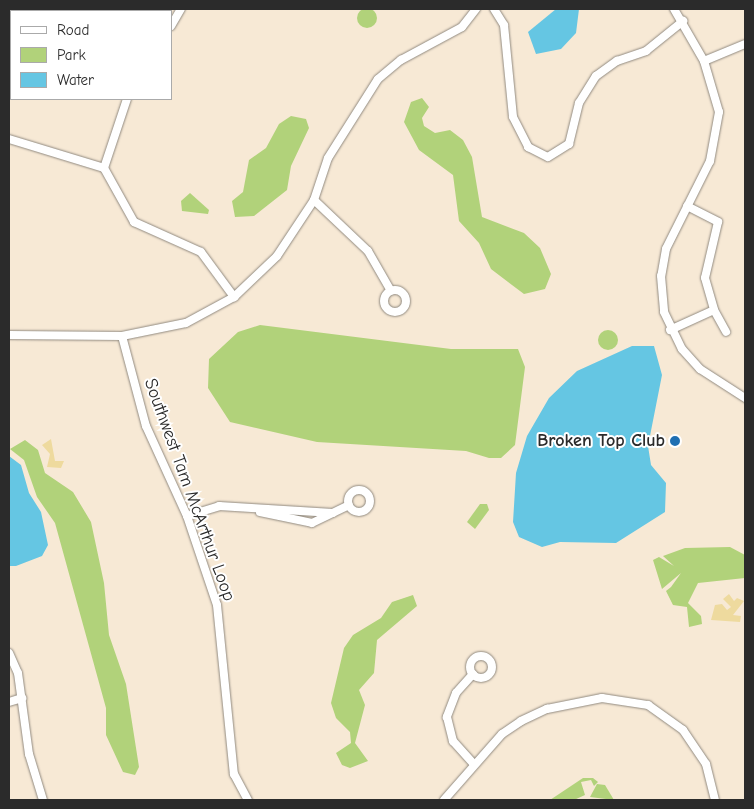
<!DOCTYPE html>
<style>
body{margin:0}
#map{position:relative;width:754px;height:809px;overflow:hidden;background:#f7e9d5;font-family:"Comic Neue",sans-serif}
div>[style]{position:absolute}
.green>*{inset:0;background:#b1d27a}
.round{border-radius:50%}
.sand>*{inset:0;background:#eeda9e}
.water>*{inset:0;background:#65c6e3}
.roads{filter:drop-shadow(0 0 1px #918a80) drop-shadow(0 0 1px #918a80)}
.minor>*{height:8px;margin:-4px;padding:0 4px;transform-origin:4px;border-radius:4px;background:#fff}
.minor>.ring{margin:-4px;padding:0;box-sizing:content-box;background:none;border:8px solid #fff;border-radius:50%}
.dots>*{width:14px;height:14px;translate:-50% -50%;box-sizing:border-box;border:2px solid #fff;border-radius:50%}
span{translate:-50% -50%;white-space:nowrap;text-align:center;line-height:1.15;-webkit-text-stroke:4px #fff;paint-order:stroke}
.poi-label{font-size:18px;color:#2b2b2b;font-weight:700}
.right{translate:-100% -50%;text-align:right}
.street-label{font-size:18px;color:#2b2b2b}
.frame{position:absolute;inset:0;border:10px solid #2b2b2b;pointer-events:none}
.legend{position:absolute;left:10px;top:10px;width:162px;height:90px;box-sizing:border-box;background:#fff;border:1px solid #aaa;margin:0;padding:6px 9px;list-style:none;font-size:15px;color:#2b2b2b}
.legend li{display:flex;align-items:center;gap:10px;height:25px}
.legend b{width:25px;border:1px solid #aaa}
</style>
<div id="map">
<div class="green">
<div class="round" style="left:357px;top:8px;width:20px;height:20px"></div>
<div style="clip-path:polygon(422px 98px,429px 107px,422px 118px,424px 126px,435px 133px,450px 130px,463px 140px,472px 157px,482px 217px,524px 233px,540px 248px,551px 274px,545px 289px,524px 294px,491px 269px,479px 243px,459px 221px,453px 175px,419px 150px,404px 122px,411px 102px)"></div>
<div style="clip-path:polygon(291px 116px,306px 119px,309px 128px,291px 166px,287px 190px,254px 216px,235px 217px,232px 201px,243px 192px,249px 160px,266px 148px,279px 124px)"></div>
<div style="clip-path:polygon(190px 193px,209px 210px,208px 214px,182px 211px,181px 201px)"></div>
<div style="clip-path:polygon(260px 325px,451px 349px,518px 349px,525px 367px,515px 445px,501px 458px,489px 458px,466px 451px,317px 442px,230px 422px,208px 388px,209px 359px,238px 332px)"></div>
<div class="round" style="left:598px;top:330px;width:20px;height:20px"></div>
<div style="clip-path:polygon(25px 440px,38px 450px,45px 473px,73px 492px,91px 522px,104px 583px,109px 635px,126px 684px,139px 767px,135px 775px,123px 772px,106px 735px,106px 708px,55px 523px,37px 497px,24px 460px,10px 449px)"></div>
<div style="clip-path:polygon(480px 504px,487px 504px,489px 510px,475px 529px,467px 522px)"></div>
<div style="clip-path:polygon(730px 547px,745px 555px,745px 578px,698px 583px,688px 603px,701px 616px,702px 624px,689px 627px,687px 607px,673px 605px,666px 591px,671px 587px,681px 573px,662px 589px,653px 560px,659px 557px,674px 566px,663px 556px,685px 548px)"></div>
<div style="clip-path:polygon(413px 595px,417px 606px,377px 640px,374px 673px,359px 690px,365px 705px,355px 743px,368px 761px,350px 768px,342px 765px,336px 753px,351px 743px,350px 732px,336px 718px,331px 703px,344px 648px,353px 635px,381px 618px,392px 602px)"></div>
<div style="clip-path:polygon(583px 778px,593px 778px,598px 782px,594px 786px,591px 780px,581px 782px,585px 795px,574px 800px,550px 800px)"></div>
<div style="clip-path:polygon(597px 784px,605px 785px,614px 800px,590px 797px)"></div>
</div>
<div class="sand">
<div style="clip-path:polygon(51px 439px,55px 461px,64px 461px,61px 468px,47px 467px,50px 454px,42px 445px)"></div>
<div style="clip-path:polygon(729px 594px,734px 601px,737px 598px,744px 601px,733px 615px,741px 616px,740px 622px,711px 620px,715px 605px,722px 604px,727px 610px,731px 607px,723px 599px)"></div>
</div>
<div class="water">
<div style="clip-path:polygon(556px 9px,579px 9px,576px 33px,561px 49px,536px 54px,528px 32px)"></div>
<div style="clip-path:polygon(632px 346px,654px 346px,662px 375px,648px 446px,651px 465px,666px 483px,665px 512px,616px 543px,560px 542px,542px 547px,519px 537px,513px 522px,516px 473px,527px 436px,549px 398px,577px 371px)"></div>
<div style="clip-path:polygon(9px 456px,21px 465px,29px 493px,41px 512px,48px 545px,42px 556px,16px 566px,9px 566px)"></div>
</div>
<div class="roads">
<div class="minor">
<div style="left:494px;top:9px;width:19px;rotate:58deg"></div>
<div style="left:504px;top:25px;width:92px;rotate:84.4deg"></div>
<div style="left:513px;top:117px;width:34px;rotate:63deg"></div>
<div style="left:528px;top:147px;width:22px;rotate:27deg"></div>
<div style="left:548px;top:157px;width:25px;rotate:-32deg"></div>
<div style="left:569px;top:144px;width:42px;rotate:-76.3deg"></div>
<div style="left:579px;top:103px;width:32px;rotate:-58deg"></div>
<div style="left:596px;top:76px;width:26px;rotate:-36deg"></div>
<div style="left:617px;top:61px;width:31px;rotate:-19deg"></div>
<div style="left:646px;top:51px;width:48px;rotate:-39deg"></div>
<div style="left:674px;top:9px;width:60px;rotate:60deg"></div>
<div style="left:704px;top:61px;width:53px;rotate:73.6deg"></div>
<div style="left:719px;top:112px;width:50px;rotate:100.4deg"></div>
<div style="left:710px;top:161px;width:98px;rotate:116.6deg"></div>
<div style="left:666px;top:249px;width:27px;rotate:100deg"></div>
<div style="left:661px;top:276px;width:36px;rotate:85deg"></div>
<div style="left:664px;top:312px;width:41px;rotate:64.1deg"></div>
<div style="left:682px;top:349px;width:27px;rotate:48deg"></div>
<div style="left:700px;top:369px;width:54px;rotate:32.8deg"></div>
<div style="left:9px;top:10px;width:2px;rotate:27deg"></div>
<div style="left:171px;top:26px;width:20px;rotate:-60deg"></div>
<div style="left:704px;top:61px;width:44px;rotate:-22.5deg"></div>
<div style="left:9px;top:139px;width:99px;rotate:17deg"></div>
<div style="left:104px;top:168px;width:62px;rotate:60.9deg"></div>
<div style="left:134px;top:222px;width:73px;rotate:24.1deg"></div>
<div style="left:201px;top:252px;width:56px;rotate:53.7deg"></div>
<div style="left:104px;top:168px;width:73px;rotate:-71.6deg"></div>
<div style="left:314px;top:200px;width:74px;rotate:43.4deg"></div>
<div style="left:368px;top:251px;width:46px;rotate:60.1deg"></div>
<div style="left:687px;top:206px;width:35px;rotate:27deg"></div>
<div style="left:718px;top:222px;width:57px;rotate:103.1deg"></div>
<div style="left:705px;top:278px;width:33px;rotate:74deg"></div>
<div class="ring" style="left:384px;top:290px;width:14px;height:14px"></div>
<div style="left:670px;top:330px;width:48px;rotate:-24.4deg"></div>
<div style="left:714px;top:310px;width:25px;rotate:61deg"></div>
<div style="left:9px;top:335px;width:113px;rotate:0.5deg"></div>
<div style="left:122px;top:336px;width:65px;rotate:-11.5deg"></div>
<div style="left:186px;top:323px;width:55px;rotate:-28.4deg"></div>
<div style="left:234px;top:297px;width:59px;rotate:-43.6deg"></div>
<div style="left:277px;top:256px;width:67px;rotate:-56.5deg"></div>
<div style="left:314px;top:200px;width:44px;rotate:-71.6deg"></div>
<div style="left:328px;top:158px;width:93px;rotate:-57.7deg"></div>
<div style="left:378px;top:79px;width:30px;rotate:-40deg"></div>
<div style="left:401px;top:60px;width:69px;rotate:-28.4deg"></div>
<div style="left:462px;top:27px;width:23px;rotate:-52deg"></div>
<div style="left:122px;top:336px;width:93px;rotate:75.1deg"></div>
<div style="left:146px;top:426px;width:99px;rotate:65.5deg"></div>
<div style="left:187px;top:516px;width:94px;rotate:71.4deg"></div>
<div style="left:217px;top:605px;width:170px;rotate:84.3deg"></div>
<div style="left:234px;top:774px;width:30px;rotate:62deg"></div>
<div class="ring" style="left:348px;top:490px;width:14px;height:14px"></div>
<div style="left:260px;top:512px;width:53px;rotate:11.9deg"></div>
<div style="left:312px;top:523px;width:41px;rotate:-25.9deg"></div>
<div style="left:187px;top:516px;width:34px;rotate:-17deg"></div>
<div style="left:219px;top:506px;width:114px;rotate:3.5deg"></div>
<div style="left:9px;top:653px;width:22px;rotate:66deg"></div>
<div style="left:18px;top:673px;width:82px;rotate:82.3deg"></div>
<div style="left:29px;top:754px;width:48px;rotate:73.1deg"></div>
<div class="ring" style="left:470px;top:656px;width:14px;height:14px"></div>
<div style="left:473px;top:674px;width:25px;rotate:132deg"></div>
<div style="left:456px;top:693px;width:26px;rotate:111deg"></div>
<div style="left:447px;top:717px;width:25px;rotate:76deg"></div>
<div style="left:453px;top:741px;width:31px;rotate:48deg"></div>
<div style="left:9px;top:702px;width:14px;rotate:-17deg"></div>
<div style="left:444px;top:800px;width:88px;rotate:-48.7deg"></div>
<div style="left:502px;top:734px;width:23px;rotate:-34deg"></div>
<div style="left:521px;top:721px;width:29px;rotate:-25deg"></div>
<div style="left:547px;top:709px;width:56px;rotate:-11.3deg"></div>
<div style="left:602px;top:698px;width:47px;rotate:8.7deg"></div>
<div style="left:648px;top:705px;width:43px;rotate:35.5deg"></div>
<div style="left:683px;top:730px;width:41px;rotate:55.9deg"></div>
<div style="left:706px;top:764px;width:37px;rotate:76deg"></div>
</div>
</div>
<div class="dots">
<div style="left:675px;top:441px;background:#1f6fb2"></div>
</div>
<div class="poi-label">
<span class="right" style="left:665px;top:441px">Broken Top Club</span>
</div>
<div class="street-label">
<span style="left:189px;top:490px;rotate:70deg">Southwest Tam McArthur Loop</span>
</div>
<div class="frame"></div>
<ul class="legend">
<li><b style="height:6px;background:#fff"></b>Road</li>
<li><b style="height:14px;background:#b1d27a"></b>Park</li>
<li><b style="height:14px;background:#65c6e3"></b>Water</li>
</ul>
</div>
